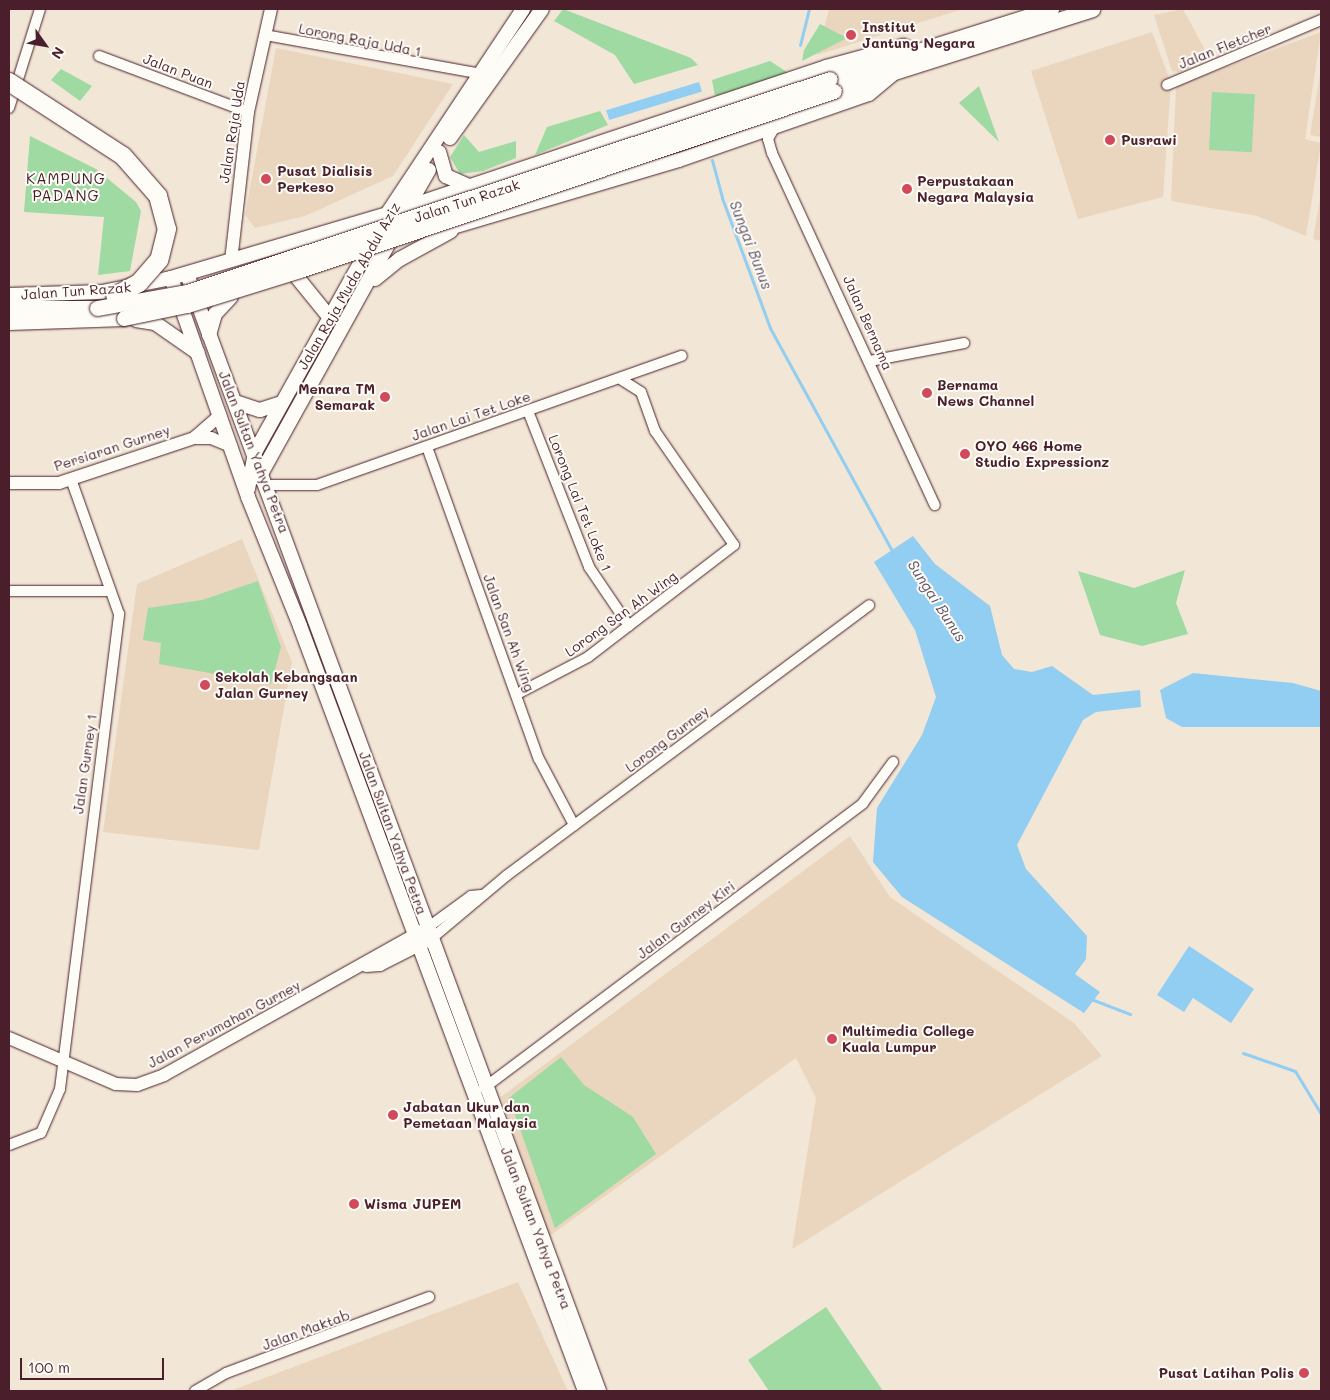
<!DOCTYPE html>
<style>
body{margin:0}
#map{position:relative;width:1330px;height:1400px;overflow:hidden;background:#f2e6d6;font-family:Mali,sans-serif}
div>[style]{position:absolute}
.built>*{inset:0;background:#ead6bf}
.green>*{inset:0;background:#9edaa1;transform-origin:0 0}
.water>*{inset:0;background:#92cdf2;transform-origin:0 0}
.stream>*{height:3px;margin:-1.5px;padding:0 1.5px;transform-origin:1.5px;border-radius:1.5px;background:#92cdf2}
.roads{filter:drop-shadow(0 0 1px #4a1f2b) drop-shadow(0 0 1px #4a1f2b)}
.minor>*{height:10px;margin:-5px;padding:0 5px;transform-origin:5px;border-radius:5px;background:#fdfcf7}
.tertiary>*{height:12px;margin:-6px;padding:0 6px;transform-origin:6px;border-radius:6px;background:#fdfcf7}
.secondary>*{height:14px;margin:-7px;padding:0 7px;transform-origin:7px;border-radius:7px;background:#fdfcf7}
.primary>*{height:15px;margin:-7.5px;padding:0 7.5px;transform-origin:7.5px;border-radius:7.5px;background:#fdfcf7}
.bridges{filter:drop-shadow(0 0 1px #4a1f2b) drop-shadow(0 0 1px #4a1f2b)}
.primary-bridge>*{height:15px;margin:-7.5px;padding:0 7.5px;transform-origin:7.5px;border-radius:7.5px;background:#fdfcf7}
.motorway-bridge>*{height:18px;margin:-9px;padding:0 9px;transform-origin:9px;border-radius:9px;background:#fdfcf7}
.dots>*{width:14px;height:14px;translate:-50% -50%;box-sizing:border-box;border:2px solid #fdfcf7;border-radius:50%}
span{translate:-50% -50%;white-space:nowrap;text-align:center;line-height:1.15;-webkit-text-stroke:4px #fdfcf7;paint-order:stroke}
.poi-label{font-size:14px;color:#4a1f2b;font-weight:700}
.left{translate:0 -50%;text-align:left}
.right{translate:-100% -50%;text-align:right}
.street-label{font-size:14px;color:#4a1f2b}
.neighbourhood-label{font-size:15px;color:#4a1f2b;letter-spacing:1px}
.water-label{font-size:15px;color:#605367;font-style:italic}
.frame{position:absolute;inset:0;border:10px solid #4a1f2b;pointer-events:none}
.north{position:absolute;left:20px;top:20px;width:50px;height:50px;-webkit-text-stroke:4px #fdfcf7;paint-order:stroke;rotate:122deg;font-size:14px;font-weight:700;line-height:20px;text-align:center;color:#4a1f2b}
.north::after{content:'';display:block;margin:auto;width:18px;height:22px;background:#4a1f2b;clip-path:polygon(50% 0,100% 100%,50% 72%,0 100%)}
.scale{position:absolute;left:20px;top:1358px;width:144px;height:22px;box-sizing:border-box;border:2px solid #4a1f2b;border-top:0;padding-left:6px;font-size:15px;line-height:18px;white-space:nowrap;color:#4a1f2b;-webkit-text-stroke:4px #fdfcf7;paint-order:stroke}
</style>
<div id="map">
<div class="built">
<div style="clip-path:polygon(829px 9px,963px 9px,817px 55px)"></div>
<div style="clip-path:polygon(1183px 9px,1210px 59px,1179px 72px,1172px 71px,1154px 15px)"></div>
<div style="clip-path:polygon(1152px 32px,1171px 83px,1163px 197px,1078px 219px,1031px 71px)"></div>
<div style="clip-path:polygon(1321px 32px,1305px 139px,1321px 143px,1306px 236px,1257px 216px,1171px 201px,1176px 86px)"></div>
<div style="clip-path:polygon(276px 48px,453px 84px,393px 176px,305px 216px,255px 228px,245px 215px)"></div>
<div style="clip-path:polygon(1321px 68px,1321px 137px,1310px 135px)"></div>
<div style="clip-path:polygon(1321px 193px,1321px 241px,1313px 239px)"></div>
<div style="clip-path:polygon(242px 539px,292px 662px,259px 850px,103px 832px,137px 584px)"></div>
<div style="clip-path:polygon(850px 836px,890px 897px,1074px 1023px,1102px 1056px,792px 1249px,816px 1098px,796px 1058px,547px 1238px,501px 1097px)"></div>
<div style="clip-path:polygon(518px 1282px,568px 1391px,230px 1391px)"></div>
</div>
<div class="green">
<div style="clip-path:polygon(563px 9px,691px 58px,698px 65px,634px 84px,615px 55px,554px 21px)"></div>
<div style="clip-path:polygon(820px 24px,847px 38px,802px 61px,804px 50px)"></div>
<div style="clip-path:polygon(770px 61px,790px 74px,715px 96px,712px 80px)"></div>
<div style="clip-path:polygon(61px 69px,92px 86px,80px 101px,51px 80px)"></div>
<div style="clip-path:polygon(979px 86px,999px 142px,959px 103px)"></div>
<div style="left:1212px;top:92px;width:43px;height:58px;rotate:3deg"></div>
<div style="clip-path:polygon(600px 111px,608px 125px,535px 155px,547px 127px)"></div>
<div style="clip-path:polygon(464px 135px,479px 152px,516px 141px,516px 158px,483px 171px,460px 174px,450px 157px)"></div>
<div style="clip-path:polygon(30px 136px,96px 169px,136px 202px,141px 211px,130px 271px,98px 275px,104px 217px,24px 212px)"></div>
<div style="clip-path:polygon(1185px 570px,1176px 603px,1188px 634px,1142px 646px,1100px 635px,1078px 571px,1134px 588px)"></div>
<div style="clip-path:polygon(258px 581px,281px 647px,271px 684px,159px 664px,161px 643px,143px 640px,148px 608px,202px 600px)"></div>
<div style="clip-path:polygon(561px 1057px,584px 1085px,633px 1117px,656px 1154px,555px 1228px,509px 1098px)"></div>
<div style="clip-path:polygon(826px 1307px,883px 1391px,769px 1391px,748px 1360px)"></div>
</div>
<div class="water">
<div style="left:699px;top:82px;width:10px;height:97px;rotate:73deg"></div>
<div style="clip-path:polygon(913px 536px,935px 564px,990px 606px,1002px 655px,1014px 669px,1032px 672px,1052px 666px,1093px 695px,1140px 690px,1141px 707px,1096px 712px,1083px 720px,1017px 845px,1026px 869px,1087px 936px,1086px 959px,1075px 974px,1100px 992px,1084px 1013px,902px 897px,873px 862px,877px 808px,922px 735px,936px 697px,915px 630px,874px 562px)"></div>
<div style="clip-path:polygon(1193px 673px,1293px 683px,1321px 691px,1321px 727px,1182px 727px,1166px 718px,1160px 690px)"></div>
<div style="clip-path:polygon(1189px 946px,1254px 989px,1231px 1023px,1193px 998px,1184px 1012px,1157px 995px)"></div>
</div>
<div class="stream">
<div style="left:800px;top:45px;width:37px;rotate:-76deg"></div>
<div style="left:712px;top:160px;width:39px;rotate:75deg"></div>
<div style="left:722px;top:198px;width:139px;rotate:69.7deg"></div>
<div style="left:770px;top:328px;width:256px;rotate:61.3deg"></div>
<div style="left:1091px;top:999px;width:42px;rotate:21deg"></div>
<div style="left:1243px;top:1053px;width:55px;rotate:19.1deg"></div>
<div style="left:1295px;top:1071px;width:50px;rotate:58.8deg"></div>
</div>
<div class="roads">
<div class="minor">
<div style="left:265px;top:35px;width:219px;rotate:10.2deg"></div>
<div style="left:99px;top:56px;width:159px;rotate:20.6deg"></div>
<div style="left:1167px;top:85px;width:167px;rotate:-22.9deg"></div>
<div style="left:9px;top:108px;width:104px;rotate:-72.6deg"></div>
<div style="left:776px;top:125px;width:16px;rotate:120deg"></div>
<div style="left:768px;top:139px;width:15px;rotate:74deg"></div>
<div style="left:772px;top:153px;width:388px;rotate:65.2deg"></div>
<div style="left:870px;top:361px;width:96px;rotate:-10.8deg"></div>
<div style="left:528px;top:411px;width:168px;rotate:68.6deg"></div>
<div style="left:589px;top:567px;width:71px;rotate:55.9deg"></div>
<div style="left:427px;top:447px;width:331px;rotate:70.3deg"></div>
<div style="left:539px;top:759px;width:75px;rotate:62.1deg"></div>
<div style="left:267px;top:485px;width:50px"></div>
<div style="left:317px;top:485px;width:387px;rotate:-19.5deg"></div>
<div style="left:9px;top:591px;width:100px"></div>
<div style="left:517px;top:694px;width:80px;rotate:-27.5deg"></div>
<div style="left:588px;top:657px;width:184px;rotate:-37.5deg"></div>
<div style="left:734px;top:545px;width:139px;rotate:-124.7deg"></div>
<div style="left:655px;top:431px;width:41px;rotate:-109.7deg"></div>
<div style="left:641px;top:392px;width:22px;rotate:-148deg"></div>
<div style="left:427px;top:928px;width:54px;rotate:-36deg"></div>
<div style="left:471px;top:896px;width:10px;rotate:-6deg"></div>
<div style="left:431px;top:939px;width:98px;rotate:-40deg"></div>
<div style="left:506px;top:876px;width:453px;rotate:-36.7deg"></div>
<div style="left:484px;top:1088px;width:474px;rotate:-36.9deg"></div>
<div style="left:863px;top:803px;width:51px;rotate:-53.8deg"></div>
<div style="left:9px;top:1145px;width:34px;rotate:-21deg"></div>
<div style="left:41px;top:1133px;width:48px;rotate:-66.6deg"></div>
<div style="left:60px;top:1089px;width:479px;rotate:-82.9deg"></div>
<div style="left:119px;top:614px;width:143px;rotate:-109.6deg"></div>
<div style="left:195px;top:1391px;width:36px;rotate:-30deg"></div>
<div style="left:226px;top:1373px;width:217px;rotate:-20.5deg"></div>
</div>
<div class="tertiary">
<div style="left:231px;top:261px;width:150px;rotate:-83.5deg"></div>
<div style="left:248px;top:112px;width:106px;rotate:-77.4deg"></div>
<div style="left:194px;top:438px;width:35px;rotate:-41deg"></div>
<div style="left:9px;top:483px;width:50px"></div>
<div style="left:59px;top:483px;width:142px;rotate:-18.4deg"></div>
<div style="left:194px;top:438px;width:17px"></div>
<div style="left:211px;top:438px;width:22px;rotate:22deg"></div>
<div style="left:366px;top:966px;width:14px;rotate:-4deg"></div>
<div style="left:380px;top:965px;width:57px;rotate:-27deg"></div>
<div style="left:9px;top:1038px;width:116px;rotate:23.3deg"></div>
<div style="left:116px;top:1084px;width:21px;rotate:3deg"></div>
<div style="left:137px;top:1085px;width:29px;rotate:-20deg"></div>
<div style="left:164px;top:1075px;width:297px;rotate:-29.2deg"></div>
</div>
<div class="secondary">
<div style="left:450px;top:138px;width:158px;rotate:-54.5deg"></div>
<div style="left:439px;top:152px;width:25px;rotate:74deg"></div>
<div style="left:446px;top:176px;width:24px;rotate:24deg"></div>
<div style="left:406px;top:210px;width:46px;rotate:-60.1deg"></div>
<div style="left:387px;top:214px;width:246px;rotate:-56.4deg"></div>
<div style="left:439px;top:231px;width:250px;rotate:-16.5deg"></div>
<div style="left:679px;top:160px;width:201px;rotate:-19.2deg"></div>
<div style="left:869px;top:94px;width:34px;rotate:-40deg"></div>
<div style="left:187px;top:274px;width:1191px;rotate:69.75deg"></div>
<div style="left:296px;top:276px;width:54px;rotate:51deg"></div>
<div style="left:171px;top:278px;width:232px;rotate:70.6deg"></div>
<div style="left:248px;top:497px;width:139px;rotate:68deg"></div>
<div style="left:300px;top:626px;width:816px;rotate:69.57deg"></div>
<div style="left:375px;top:279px;width:32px;rotate:-39deg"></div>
<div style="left:400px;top:259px;width:58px;rotate:-28.8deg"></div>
<div style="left:9px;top:295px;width:93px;rotate:-1.8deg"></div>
<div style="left:102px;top:292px;width:70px;rotate:-11.5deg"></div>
<div style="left:171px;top:278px;width:225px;rotate:-16.5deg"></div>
<div style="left:387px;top:214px;width:463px;rotate:-18.5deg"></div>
<div style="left:826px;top:67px;width:80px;rotate:-15.3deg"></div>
<div style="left:903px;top:46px;width:14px;rotate:21deg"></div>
<div style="left:136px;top:320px;width:19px;rotate:9deg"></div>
<div style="left:155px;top:323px;width:52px;rotate:34.9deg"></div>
<div style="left:209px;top:335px;width:22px;rotate:-74deg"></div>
<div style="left:215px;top:314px;width:23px;rotate:-47deg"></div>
<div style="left:235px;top:402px;width:26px;rotate:18deg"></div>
<div style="left:260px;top:410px;width:23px;rotate:-18deg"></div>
<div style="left:262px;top:472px;width:272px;rotate:-61deg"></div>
<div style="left:248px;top:489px;width:38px;rotate:-79deg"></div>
<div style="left:255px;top:452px;width:240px;rotate:-60.9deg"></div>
</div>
<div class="primary">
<div style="left:830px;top:79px;width:232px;rotate:-17.6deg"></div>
<div style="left:834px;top:91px;width:271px;rotate:-17.6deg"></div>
<div style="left:9px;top:308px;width:88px"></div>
<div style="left:9px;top:322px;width:115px;rotate:-2deg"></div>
</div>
</div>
<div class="bridges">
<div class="primary-bridge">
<div style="left:97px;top:308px;width:91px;rotate:-10.1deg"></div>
<div style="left:187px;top:292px;width:677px;rotate:-18.33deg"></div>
<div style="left:124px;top:318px;width:64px;rotate:-11.7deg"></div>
<div style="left:187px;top:305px;width:118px;rotate:-17.2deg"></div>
<div style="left:300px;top:270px;width:563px;rotate:-18.53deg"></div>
</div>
<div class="motorway-bridge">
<div style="left:9px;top:82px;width:136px;rotate:33deg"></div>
<div style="left:123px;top:156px;width:53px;rotate:48.8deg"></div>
<div style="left:158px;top:196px;width:34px;rotate:75deg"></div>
<div style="left:167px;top:229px;width:32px;rotate:104deg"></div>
<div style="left:159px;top:260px;width:30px;rotate:131deg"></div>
<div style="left:139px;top:283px;width:27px;rotate:152deg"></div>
</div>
</div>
<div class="dots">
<div style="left:851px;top:35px;background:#d1495b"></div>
<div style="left:1110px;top:140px;background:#d1495b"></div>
<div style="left:266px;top:179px;background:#d1495b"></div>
<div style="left:907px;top:189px;background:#d1495b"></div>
<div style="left:927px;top:393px;background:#d1495b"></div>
<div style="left:385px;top:397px;background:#d1495b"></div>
<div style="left:965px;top:454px;background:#d1495b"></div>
<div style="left:205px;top:685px;background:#d1495b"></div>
<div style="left:832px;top:1039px;background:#d1495b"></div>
<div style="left:393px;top:1115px;background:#d1495b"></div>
<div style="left:354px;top:1204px;background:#d1495b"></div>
<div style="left:1304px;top:1373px;background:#d1495b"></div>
</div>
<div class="poi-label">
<span class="left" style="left:862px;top:35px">Institut<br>Jantung Negara</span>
<span class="left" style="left:1121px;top:140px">Pusrawi</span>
<span class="left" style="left:277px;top:179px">Pusat Dialisis<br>Perkeso</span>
<span class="left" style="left:917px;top:189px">Perpustakaan<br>Negara Malaysia</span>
<span class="left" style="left:937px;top:393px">Bernama<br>News Channel</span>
<span class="right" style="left:375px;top:397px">Menara TM<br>Semarak</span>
<span class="left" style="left:975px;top:454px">OYO 466 Home<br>Studio Expressionz</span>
<span class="left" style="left:215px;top:685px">Sekolah Kebangsaan<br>Jalan Gurney</span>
<span class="left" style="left:842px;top:1039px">Multimedia College<br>Kuala Lumpur</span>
<span class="left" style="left:403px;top:1115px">Jabatan Ukur dan<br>Pemetaan Malaysia</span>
<span class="left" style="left:364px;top:1204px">Wisma JUPEM</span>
<span class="right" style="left:1294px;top:1373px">Pusat Latihan Polis</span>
</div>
<div class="street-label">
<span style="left:360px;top:40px;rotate:11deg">Lorong Raja Uda 1</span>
<span style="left:1225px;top:46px;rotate:-22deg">Jalan Fletcher</span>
<span style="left:178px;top:71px;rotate:21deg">Jalan Puan</span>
<span style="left:232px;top:132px;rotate:-81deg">Jalan Raja Uda</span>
<span style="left:467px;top:201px;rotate:-18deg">Jalan Tun Razak</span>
<span style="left:349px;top:286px;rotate:-60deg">Jalan Raja Muda Abdul Aziz</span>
<span style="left:76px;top:291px;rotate:-4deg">Jalan Tun Razak</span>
<span style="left:868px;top:323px;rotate:66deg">Jalan Bernama</span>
<span style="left:471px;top:416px;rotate:-19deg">Jalan Lai Tet Loke</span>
<span style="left:112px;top:448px;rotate:-18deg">Persiaran Gurney</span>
<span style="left:254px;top:452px;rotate:69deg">Jalan Sultan Yahya Petra</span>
<span style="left:580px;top:503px;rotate:68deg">Lorong Lai Tet Loke 1</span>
<span style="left:621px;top:614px;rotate:-36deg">Lorong San Ah Wing</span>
<span style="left:509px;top:633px;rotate:70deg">Jalan San Ah Wing</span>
<span style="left:667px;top:739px;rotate:-37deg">Lorong Gurney</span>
<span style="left:85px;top:764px;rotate:-82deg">Jalan Gurney 1</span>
<span style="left:393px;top:833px;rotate:70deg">Jalan Sultan Yahya Petra</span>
<span style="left:686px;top:920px;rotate:-37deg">Jalan Gurney Kiri</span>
<span style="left:224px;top:1024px;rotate:-28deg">Jalan Perumahan Gurney</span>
<span style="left:536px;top:1228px;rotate:69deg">Jalan Sultan Yahya Petra</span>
<span style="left:306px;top:1330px;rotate:-20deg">Jalan Maktab</span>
</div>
<div class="neighbourhood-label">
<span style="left:66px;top:187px">KAMPUNG<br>PADANG</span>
</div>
<div class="water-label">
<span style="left:751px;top:245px;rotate:69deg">Sungai Bunus</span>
<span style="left:937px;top:601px;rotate:57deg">Sungai Bunus</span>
</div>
<div class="frame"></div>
<div class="north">N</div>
<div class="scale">100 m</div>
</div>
